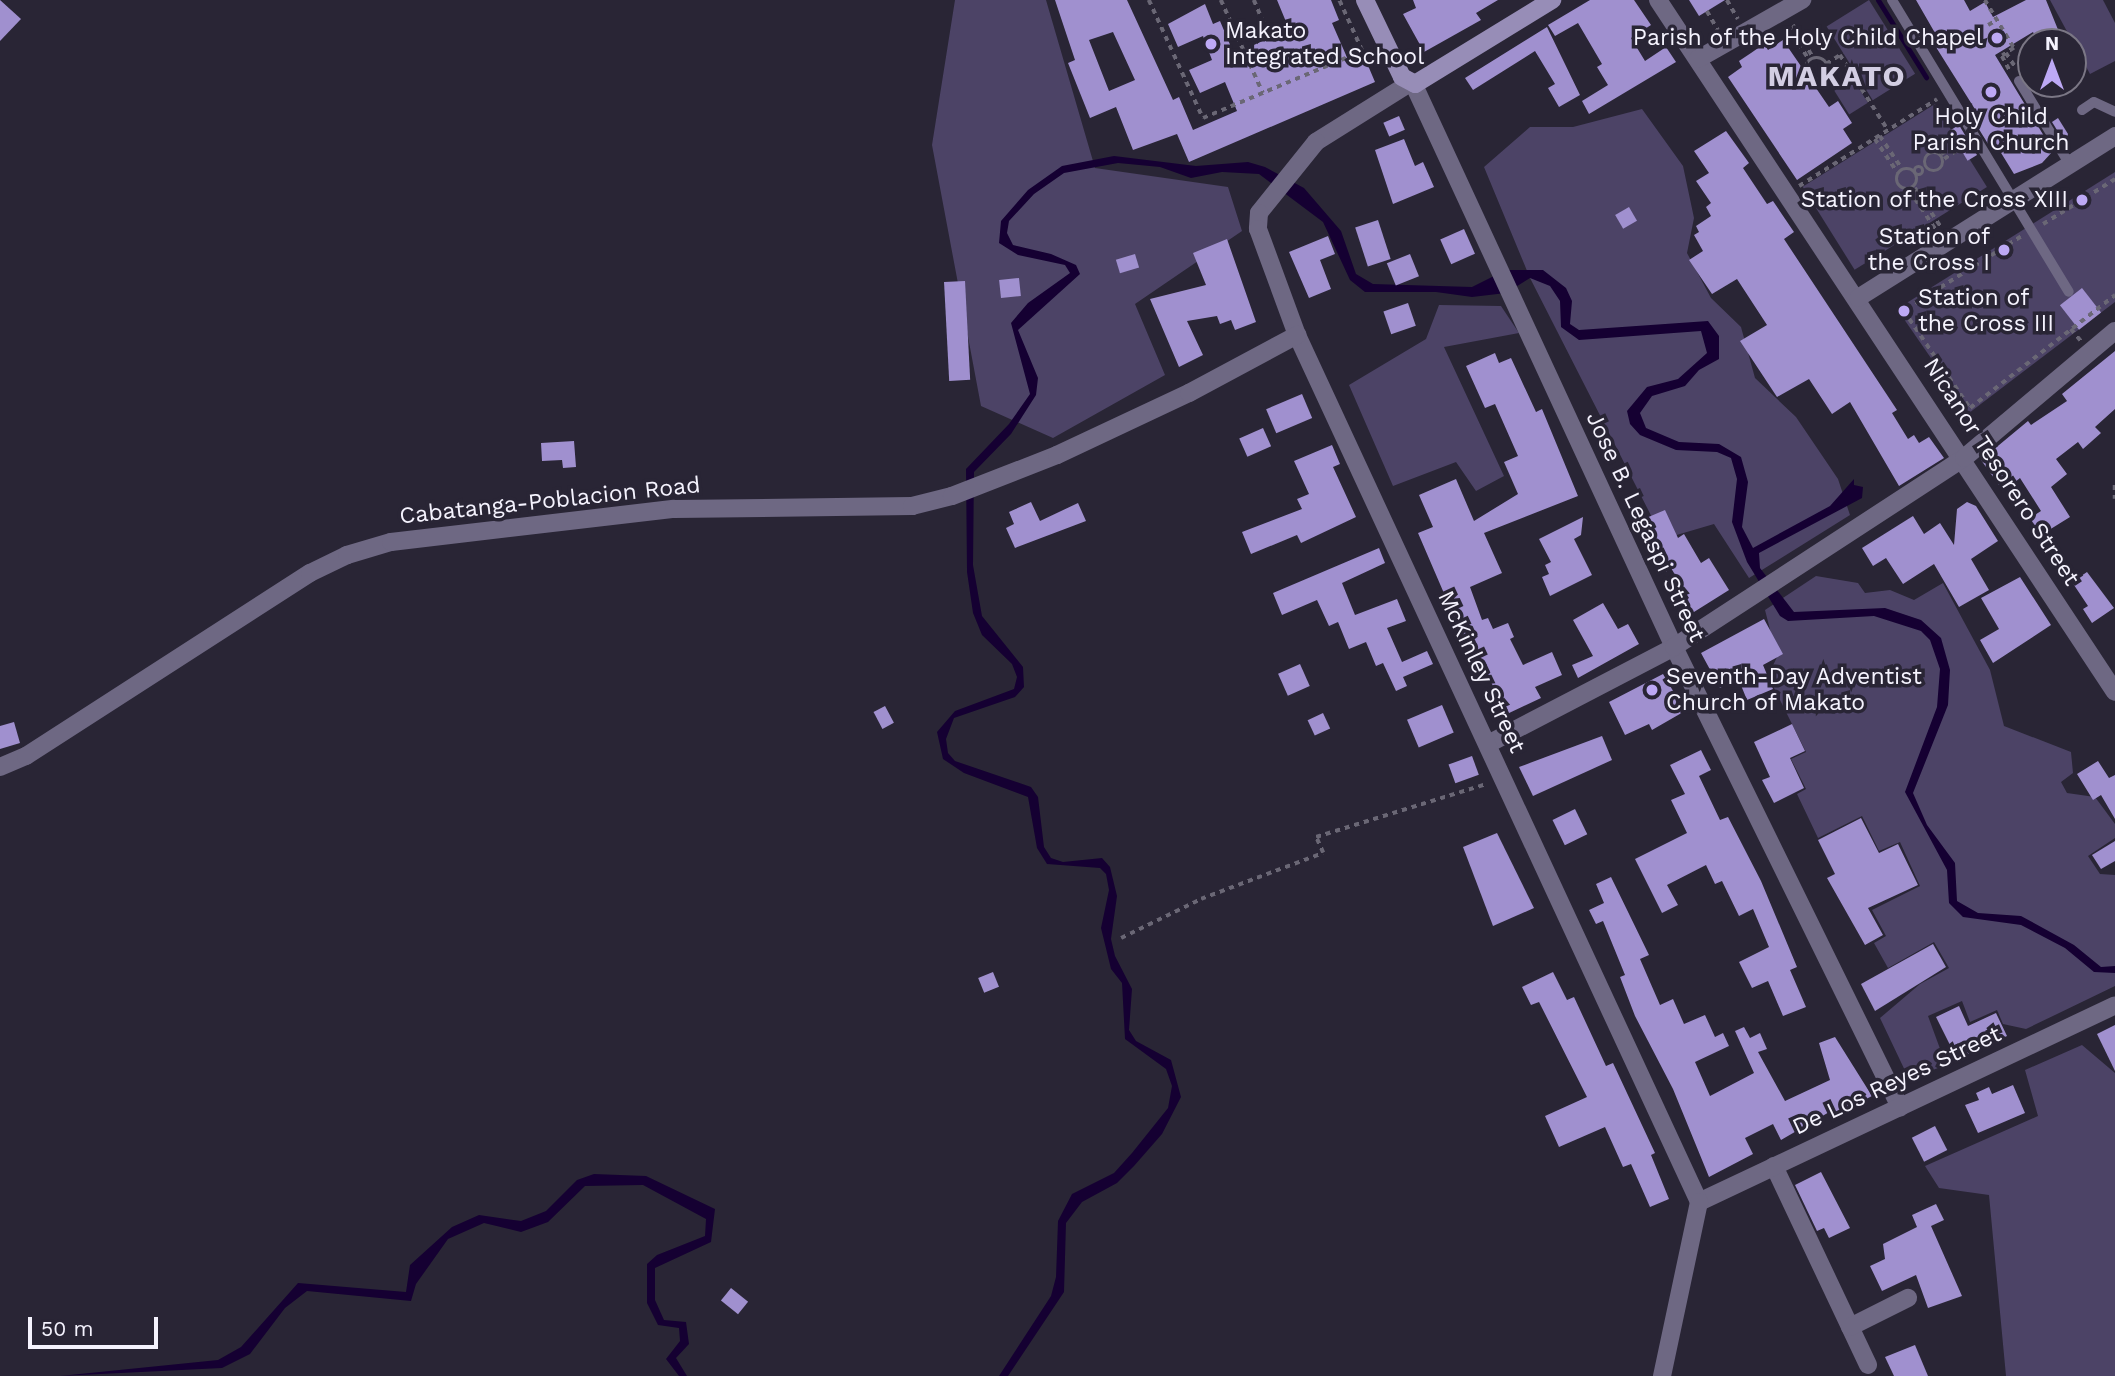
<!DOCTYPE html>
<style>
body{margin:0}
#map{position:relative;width:2115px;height:1376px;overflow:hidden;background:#292535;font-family:"Work Sans",sans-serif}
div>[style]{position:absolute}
.green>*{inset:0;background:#4c4366;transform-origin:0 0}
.water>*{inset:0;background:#150032}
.stream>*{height:5px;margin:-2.5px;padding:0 2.5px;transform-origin:2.5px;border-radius:2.5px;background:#150032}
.building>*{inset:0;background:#a090cf;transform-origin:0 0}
.path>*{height:3.5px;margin-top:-1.75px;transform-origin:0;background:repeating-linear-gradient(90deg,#6a6775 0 5px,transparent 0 10px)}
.path>.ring{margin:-1.75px;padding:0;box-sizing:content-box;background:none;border:3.5px solid #6a6775;border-radius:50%}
.service>*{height:10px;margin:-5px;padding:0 5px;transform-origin:5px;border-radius:5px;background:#6e6883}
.minor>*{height:18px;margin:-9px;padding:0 9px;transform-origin:9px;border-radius:9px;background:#6e6883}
.tertiary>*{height:18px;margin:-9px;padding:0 9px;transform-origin:9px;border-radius:9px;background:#6e6883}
.secondary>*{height:18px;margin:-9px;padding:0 9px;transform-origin:9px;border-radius:9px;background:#978db7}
.dots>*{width:19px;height:19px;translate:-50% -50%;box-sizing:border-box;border:4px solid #292535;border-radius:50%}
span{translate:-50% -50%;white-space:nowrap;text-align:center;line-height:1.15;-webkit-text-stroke:7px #292535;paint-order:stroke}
.poi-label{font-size:23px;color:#f5f3fe}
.left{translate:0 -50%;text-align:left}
.right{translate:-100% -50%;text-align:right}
.street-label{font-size:23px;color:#f5f3fe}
.district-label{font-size:30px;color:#d3cee3;font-weight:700;letter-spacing:2px}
.north{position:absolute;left:2017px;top:28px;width:70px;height:70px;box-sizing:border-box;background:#292535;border:2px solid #7b7785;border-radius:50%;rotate:0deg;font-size:19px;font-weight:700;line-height:28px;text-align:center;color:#f5f3fe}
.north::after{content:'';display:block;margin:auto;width:24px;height:32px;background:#bda9f5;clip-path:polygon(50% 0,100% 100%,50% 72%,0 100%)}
.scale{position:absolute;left:28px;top:1317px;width:130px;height:32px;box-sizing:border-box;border:4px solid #f5f3fe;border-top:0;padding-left:9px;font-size:21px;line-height:24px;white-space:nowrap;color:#f5f3fe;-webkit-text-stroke:5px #292535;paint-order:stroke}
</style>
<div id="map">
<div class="green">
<div style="clip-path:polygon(955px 0,1046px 0,1095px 168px,1228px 187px,1242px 231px,1135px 304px,1165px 375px,1053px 438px,981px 406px,932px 145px)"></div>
<div style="left:1869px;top:0;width:87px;height:50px;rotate:58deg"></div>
<div style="clip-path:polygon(2050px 0,2103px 0,2115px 23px,2115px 61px,2090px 74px)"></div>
<div style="left:1853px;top:79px;width:28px;height:22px;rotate:58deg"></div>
<div style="left:1935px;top:104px;width:98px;height:156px;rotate:58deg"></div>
<div style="clip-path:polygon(1642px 109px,1683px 166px,1694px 218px,1687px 253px,1711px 298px,1741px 327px,1755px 378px,1796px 417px,1838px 479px,1850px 515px,1749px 578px,1714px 524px,1663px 539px,1530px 278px,1484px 167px,1530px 127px,1573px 127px)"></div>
<div style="clip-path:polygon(2115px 172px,2115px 302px,1969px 413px,1897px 309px)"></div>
<div style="clip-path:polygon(1439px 305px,1501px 306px,1519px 333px,1444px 347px,1504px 476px,1476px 491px,1456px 462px,1393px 486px,1349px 385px,1426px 339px)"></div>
<div style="clip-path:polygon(1816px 576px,1858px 583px,1865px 593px,1890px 590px,1914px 600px,1943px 583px,1990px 670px,2004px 726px,2071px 752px,2073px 773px,2061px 782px,2067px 793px,2095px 797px,2115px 824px,2115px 838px,2088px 856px,2100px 874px,2115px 875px,2115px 986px,2026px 1029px,2003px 1024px,1997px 1010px,1970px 1022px,1962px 1001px,1928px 1016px,1946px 1065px,1909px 1079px,1880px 1018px,1920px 984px,1949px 968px,1934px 942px,1888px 968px,1874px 943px,1886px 936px,1872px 910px,1920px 886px,1900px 842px,1879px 851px,1862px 816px,1818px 838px,1797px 794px,1806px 789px,1791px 759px,1806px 752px,1768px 676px,1777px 657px,1765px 610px)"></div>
<div style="clip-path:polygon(2082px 1045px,2115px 1073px,2115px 1376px,2006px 1376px,1989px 1195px,1939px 1188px,1925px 1166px,2038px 1116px,2025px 1070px)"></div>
</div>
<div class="water">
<div style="clip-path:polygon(1114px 156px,1196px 166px,1248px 162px,1265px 167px,1304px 188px,1341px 231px,1356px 274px,1373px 284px,1472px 287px,1506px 270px,1543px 270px,1566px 288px,1572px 301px,1570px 324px,1579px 330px,1708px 321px,1719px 336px,1719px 359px,1699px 370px,1685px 386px,1652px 396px,1640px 413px,1646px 428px,1679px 442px,1719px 444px,1741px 457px,1748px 482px,1742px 527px,1753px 548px,1830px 506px,1854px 479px,1854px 485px,1863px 487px,1862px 498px,1759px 553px,1760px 568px,1794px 612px,1885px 608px,1921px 620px,1941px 638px,1950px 670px,1948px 705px,1913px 793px,1927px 825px,1955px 863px,1957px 901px,1978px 913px,2021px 916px,2074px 945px,2101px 967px,2115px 966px,2115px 973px,2094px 972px,2065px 948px,2021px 925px,1963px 917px,1949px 903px,1947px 870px,1905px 792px,1937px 707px,1940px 669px,1930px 640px,1921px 631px,1874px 616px,1788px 621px,1780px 616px,1747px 562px,1732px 522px,1737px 479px,1731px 458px,1717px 452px,1676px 450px,1640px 435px,1630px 424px,1627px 411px,1647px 387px,1678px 379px,1707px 353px,1701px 331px,1579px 340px,1561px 327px,1560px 301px,1550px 286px,1530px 278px,1506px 293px,1472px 297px,1436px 292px,1365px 292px,1350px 280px,1323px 222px,1259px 174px,1222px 172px,1191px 178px,1160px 167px,1118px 163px,1064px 173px,1034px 194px,1009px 221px,1007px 233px,1013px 245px,1051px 254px,1076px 265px,1080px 274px,1018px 330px,1038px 378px,1036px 395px,1011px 434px,974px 472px,973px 565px,982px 616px,1023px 667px,1024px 687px,1015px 697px,954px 718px,946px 739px,948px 753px,955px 761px,1031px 787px,1038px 797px,1044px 847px,1051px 858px,1063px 862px,1102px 858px,1110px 867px,1117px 896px,1111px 939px,1115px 956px,1132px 989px,1129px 1030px,1136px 1041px,1171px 1060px,1181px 1097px,1162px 1134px,1134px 1166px,1117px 1183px,1082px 1202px,1066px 1223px,1064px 1292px,1008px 1376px,999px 1376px,1051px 1296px,1056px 1277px,1058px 1221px,1072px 1194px,1114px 1173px,1132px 1153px,1168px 1108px,1172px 1086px,1166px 1069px,1125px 1039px,1122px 983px,1111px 969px,1101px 928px,1109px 890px,1106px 874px,1100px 868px,1047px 864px,1037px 848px,1028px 797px,964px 773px,943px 759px,937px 732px,955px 711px,1014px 689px,1017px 677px,1012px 664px,982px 635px,973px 613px,967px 572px,966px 469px,1009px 424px,1030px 394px,1011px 323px,1028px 303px,1070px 273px,1065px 265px,1018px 255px,999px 243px,1001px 221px,1028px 190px,1062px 166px)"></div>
<div style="clip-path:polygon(594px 1174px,646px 1176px,715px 1209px,711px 1242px,655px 1268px,655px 1300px,664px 1320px,686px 1322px,689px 1344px,676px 1358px,687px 1376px,679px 1376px,666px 1359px,680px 1341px,679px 1328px,658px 1325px,647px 1303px,647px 1264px,657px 1255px,705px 1236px,706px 1219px,643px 1185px,585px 1186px,548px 1222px,521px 1232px,484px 1223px,448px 1239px,416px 1284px,411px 1301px,307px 1291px,285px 1308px,250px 1354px,222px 1368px,60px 1376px,218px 1360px,241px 1347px,298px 1283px,406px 1292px,410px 1265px,452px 1227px,479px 1215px,521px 1221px,546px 1211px,577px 1180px)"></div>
</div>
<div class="stream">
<div style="left:1878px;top:0;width:91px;rotate:58.1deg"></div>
</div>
<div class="building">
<div style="clip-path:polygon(0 0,21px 19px,0 41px)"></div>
<div style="clip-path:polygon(evenodd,1055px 0,1127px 0,1173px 100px,1179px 97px,1193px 130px,1237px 111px,1225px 82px,1200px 93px,1189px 70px,1212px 60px,1203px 36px,1178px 47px,1168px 24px,1205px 4px,1213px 24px,1220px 21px,1234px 54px,1289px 29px,1277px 0,1331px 0,1339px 20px,1332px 23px,1349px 62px,1364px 56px,1375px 82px,1189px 162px,1177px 134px,1133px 150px,1116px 107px,1090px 118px,1068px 63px,1075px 60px,1055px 0,1113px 32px,1135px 80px,1109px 91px,1089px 40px,1113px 32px)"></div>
<div style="clip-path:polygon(1413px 0,1498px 0,1476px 13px,1481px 20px,1424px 52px,1403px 14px,1416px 8px)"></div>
<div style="clip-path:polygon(1590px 0,1634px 0,1651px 25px,1631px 38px,1645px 61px,1666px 47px,1676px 62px,1589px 114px,1582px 101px,1608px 85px,1597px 67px,1602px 64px,1578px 23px,1555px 36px,1548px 25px)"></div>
<div style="clip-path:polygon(1689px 0,1725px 0,1699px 16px)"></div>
<div style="clip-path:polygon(1916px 0,1964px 0,1970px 11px,1985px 2px,1993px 17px,2026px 0,2046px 0,2063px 42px,2038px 42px,2033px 32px,1995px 55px,2053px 151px,2042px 163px,2014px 174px,1995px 143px,1990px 147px,1972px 118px,1978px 114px,1929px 36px,1935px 33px)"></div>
<div style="clip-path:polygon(1547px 27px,1580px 95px,1559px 107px,1548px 88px,1555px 84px,1535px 51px,1473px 90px,1465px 78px)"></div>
<div style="clip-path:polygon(1783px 40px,1829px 107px,1838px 101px,1852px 123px,1843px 129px,1852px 143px,1797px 180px,1728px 77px,1742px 67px,1739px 61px,1751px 53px,1764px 44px,1768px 50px)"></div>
<div style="left:1399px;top:116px;width:15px;height:17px;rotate:67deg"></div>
<div style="clip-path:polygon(2058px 118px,2068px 134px,2065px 143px,2052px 122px)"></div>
<div style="left:1959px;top:125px;width:35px;height:11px;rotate:59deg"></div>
<div style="clip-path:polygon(1726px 131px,1749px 163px,1743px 168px,1767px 204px,1773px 201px,1794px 232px,1784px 239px,1897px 410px,1892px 413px,1908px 439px,1914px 435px,1919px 443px,1929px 437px,1944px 458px,1899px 486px,1850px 402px,1832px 414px,1809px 379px,1777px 397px,1740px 341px,1767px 325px,1737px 279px,1712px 294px,1689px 260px,1703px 251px,1694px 235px,1699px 232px,1696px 226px,1711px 216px,1706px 207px,1711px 203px,1696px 181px,1709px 173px,1694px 151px)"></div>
<div style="clip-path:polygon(1404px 139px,1415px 166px,1423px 162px,1434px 187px,1393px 204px,1375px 150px)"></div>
<div style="left:1629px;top:207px;width:16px;height:16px;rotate:60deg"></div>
<div style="left:1378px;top:220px;width:41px;height:24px;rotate:72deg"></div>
<div style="left:1464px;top:229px;width:27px;height:26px;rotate:66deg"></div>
<div style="clip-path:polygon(1328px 236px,1335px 254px,1320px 260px,1331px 289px,1309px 298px,1289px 252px)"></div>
<div style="clip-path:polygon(1227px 239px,1256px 322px,1235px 330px,1231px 320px,1220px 324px,1217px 316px,1187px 321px,1203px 355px,1179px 367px,1150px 299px,1206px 285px,1193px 253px)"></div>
<div style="left:1135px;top:254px;width:14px;height:20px;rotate:73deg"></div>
<div style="left:1410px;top:254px;width:24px;height:25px;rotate:68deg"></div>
<div style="left:1019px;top:278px;width:18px;height:20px;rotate:84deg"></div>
<div style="left:965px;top:281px;width:99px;height:21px;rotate:87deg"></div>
<div style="left:2082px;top:288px;width:31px;height:28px;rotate:52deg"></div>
<div style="left:1408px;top:303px;width:24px;height:26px;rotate:71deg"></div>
<div style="clip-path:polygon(2115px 351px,2115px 409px,2095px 427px,2101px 433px,2083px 449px,2078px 442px,2056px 459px,2067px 474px,2051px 487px,2070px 517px,2041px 535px,2030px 518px,2041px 511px,2020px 478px,2010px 486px,2006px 480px,1999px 485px,1981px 460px,2028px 421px,2031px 425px,2067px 401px,2062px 394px)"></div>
<div style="clip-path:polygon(1495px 353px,1499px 363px,1511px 358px,1536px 412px,1542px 409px,1578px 496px,1484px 533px,1502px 573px,1470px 587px,1482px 620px,1488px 618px,1493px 629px,1508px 623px,1514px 637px,1510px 639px,1523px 665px,1552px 652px,1562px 675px,1535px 687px,1541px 698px,1507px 714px,1477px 654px,1471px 656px,1418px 533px,1433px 527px,1419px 495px,1456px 479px,1474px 521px,1518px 494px,1504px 462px,1518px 456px,1495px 404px,1485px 408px,1466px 366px)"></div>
<div style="left:1302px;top:394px;width:26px;height:39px;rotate:67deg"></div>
<div style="left:1263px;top:428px;width:20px;height:26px;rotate:66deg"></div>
<div style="clip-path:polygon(574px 441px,576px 467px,563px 468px,562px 460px,542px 461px,541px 443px)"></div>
<div style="clip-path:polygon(1332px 445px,1340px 464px,1333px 467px,1356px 517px,1301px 543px,1297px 535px,1251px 554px,1242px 532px,1302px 509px,1297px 499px,1309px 494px,1294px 461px)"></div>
<div style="clip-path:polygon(1031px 502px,1040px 521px,1078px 503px,1086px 521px,1015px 548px,1006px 528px,1014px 524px,1009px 512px)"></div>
<div style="clip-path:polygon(1967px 502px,1976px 506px,1998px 541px,1971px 559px,1989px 590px,1959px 607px,1934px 564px,1903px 584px,1886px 558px,1873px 566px,1862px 548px,1913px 516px,1924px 534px,1940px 523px,1954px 545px,1957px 509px)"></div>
<div style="clip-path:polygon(1665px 510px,1678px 538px,1684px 534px,1701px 563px,1709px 558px,1729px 590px,1686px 617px,1679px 605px,1689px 598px,1671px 568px,1666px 572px,1639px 521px)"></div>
<div style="clip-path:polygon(1583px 517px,1581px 535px,1574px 539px,1592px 575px,1550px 596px,1542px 577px,1549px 574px,1545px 565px,1551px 562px,1539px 539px)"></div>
<div style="clip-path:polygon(1379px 548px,1385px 563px,1342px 583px,1355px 615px,1397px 599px,1406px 621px,1387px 628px,1402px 662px,1427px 651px,1433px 664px,1403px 677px,1407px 686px,1396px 691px,1383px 663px,1376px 666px,1366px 642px,1349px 649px,1338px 622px,1329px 626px,1317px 600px,1282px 615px,1273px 593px)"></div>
<div style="clip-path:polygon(2087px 572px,2114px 608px,2092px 623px,2083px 609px,2088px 606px,2072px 582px)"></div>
<div style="clip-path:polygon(2020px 577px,2051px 625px,1993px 663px,1980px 640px,1999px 629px,1981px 598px)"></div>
<div style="clip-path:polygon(1603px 603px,1618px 629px,1628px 624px,1639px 644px,1578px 678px,1572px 665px,1593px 656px,1573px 620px)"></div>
<div style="clip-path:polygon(1764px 619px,1783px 654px,1763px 665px,1773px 689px,1747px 700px,1738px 678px,1720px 688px,1701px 653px)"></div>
<div style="left:1300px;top:664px;width:24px;height:24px;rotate:66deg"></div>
<div style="clip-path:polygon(1663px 674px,1685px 711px,1652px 730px,1649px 724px,1625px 735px,1609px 702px)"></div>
<div style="left:1442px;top:705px;width:30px;height:38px;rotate:67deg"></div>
<div style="left:885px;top:706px;width:19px;height:13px;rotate:62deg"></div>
<div style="left:1323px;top:713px;width:17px;height:17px;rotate:65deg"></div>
<div style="clip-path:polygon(14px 722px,20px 743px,0 749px,0 726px)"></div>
<div style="clip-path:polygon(1792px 724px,1805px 751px,1790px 758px,1804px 788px,1774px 803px,1762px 780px,1770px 777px,1754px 742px)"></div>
<div style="clip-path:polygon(1602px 736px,1612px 760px,1533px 796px,1519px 767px)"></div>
<div style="clip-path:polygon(1701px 750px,1711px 770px,1699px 776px,1720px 820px,1728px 817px,1761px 881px,1797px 967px,1790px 970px,1806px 1007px,1783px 1016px,1768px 981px,1752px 988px,1739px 962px,1769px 947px,1753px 909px,1739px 916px,1722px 881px,1715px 884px,1706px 865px,1667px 885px,1678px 905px,1662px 913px,1635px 859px,1687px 833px,1671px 800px,1685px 794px,1670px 765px)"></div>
<div style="left:1472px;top:756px;width:20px;height:25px;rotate:70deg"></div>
<div style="clip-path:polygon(2098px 761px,2109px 778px,2115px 775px,2115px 819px,2101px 795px,2093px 800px,2077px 774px)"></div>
<div style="left:1575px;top:809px;width:28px;height:25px;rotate:64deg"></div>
<div style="clip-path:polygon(1861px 818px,1879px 853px,1898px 844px,1918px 885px,1868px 908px,1883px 935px,1865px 945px,1827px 878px,1835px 874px,1818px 840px)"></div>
<div style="clip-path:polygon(1497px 833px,1534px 908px,1493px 926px,1463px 847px)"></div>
<div style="clip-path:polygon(2115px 841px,2115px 861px,2101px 869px,2092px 855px)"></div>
<div style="clip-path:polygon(1611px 877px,1649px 955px,1640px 959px,1660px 1005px,1673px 999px,1684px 1024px,1705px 1015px,1715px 1037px,1723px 1033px,1729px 1046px,1695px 1062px,1710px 1096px,1754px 1073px,1735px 1031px,1744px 1027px,1750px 1038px,1760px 1033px,1767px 1049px,1758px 1052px,1785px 1101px,1830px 1080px,1819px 1043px,1835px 1037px,1872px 1096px,1833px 1116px,1831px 1111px,1781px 1140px,1773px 1124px,1745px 1138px,1753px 1154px,1709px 1177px,1673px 1089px,1635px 1016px,1620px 977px,1625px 975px,1603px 921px,1596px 924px,1589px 910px,1604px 903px,1596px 884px)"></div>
<div style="clip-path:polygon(1933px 944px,1946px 967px,1875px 1011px,1861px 984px)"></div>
<div style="left:993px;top:972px;width:16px;height:16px;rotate:68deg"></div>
<div style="clip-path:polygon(1553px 972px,1567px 1000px,1574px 997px,1606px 1066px,1613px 1063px,1655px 1153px,1651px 1155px,1669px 1199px,1650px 1207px,1631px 1164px,1623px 1167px,1605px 1127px,1559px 1147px,1545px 1116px,1587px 1097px,1539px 1002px,1531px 1005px,1522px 987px)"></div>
<div style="clip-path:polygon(1959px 1006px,1968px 1026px,1996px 1013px,2007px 1036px,1957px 1059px,1936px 1017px)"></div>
<div style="clip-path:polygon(2115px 1025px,2115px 1071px,2097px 1034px)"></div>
<div style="clip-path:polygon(2013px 1085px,2025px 1113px,1978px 1133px,1965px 1105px,1979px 1100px,1976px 1093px,1989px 1087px,1992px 1094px)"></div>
<div style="left:1935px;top:1126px;width:27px;height:26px;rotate:63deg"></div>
<div style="clip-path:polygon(1821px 1172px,1850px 1228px,1829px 1238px,1824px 1228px,1817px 1231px,1795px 1185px)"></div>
<div style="clip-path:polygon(1936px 1204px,1944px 1220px,1931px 1226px,1962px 1296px,1928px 1308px,1916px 1275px,1882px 1291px,1870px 1266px,1885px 1259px,1883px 1244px,1917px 1227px,1912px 1215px)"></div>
<div style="left:731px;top:1288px;width:22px;height:16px;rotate:39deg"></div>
<div style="clip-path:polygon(1915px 1345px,1928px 1376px,1894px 1376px,1885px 1357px)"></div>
</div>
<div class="path">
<div style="left:1149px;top:0;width:130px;rotate:65.4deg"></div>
<div style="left:1203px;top:118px;width:173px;rotate:-22.8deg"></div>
<div style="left:1362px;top:51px;width:56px;rotate:-114.3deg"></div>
<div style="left:1221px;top:0;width:102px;rotate:65.7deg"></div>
<div style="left:1254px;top:0;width:33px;rotate:67deg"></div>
<div style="left:1727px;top:0;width:22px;rotate:60deg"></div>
<div style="left:1985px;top:0;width:56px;rotate:58.9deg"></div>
<div style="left:2014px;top:48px;width:14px;rotate:146deg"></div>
<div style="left:2002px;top:56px;width:19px;rotate:62deg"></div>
<div style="left:1707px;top:11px;width:22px;rotate:60deg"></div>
<div style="left:1793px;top:25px;width:39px;rotate:58deg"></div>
<div style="left:1988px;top:25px;width:10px;rotate:-29deg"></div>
<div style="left:1788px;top:27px;width:40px;rotate:57.1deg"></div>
<div style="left:2006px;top:53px;width:18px;rotate:56deg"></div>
<div style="left:1840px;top:55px;width:89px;rotate:57.4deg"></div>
<div class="ring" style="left:1806px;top:58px;width:18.5px;height:18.5px"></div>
<div style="left:1826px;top:64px;width:20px;rotate:-33deg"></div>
<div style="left:1880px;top:136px;width:40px;rotate:56deg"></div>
<div style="left:1875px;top:139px;width:40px;rotate:56deg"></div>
<div class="ring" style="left:1925px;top:153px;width:14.5px;height:14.5px"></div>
<div style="left:1941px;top:154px;width:26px;rotate:-32deg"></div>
<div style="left:1944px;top:159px;width:27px;rotate:-34deg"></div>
<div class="ring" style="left:1915px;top:167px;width:4.5px;height:4.5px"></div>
<div class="ring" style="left:1897px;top:169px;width:16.5px;height:16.5px"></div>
<div style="left:1799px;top:186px;width:163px;rotate:-32.2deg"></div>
<div style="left:1915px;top:188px;width:47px;rotate:56.3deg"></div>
<div style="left:1910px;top:191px;width:47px;rotate:56.3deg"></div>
<div style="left:2043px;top:224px;width:85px;rotate:-32deg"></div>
<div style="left:2021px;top:237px;width:138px;rotate:147.7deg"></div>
<div style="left:1904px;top:311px;width:117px;rotate:55.8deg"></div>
<div style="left:1970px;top:408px;width:184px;rotate:-37.9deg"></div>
<div style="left:2071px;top:329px;width:16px;rotate:50deg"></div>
<div style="left:2115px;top:485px;width:14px;rotate:90deg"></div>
<div style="left:1121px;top:938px;width:89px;rotate:-26deg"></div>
<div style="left:1201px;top:899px;width:130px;rotate:-20.7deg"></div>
<div style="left:1323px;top:853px;width:17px;rotate:-114deg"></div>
<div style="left:1316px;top:837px;width:178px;rotate:-17.3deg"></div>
</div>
<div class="service">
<div style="left:1892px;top:0;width:341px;rotate:58.8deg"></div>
<div style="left:2019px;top:81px;width:98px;rotate:58.7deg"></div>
<div style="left:2082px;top:110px;width:14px;rotate:-34deg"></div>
<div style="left:2094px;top:102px;width:23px;rotate:25deg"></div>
</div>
<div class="minor">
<div style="left:1658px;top:0;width:829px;rotate:56.56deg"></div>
<div style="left:1698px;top:59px;width:120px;rotate:-29.6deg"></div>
<div style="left:1413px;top:83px;width:621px;rotate:65.17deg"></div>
<div style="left:1674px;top:647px;width:513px;rotate:63.83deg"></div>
<div style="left:1858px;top:298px;width:304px;rotate:-32.2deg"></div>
<div style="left:1488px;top:744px;width:210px;rotate:-27.5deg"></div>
<div style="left:1674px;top:647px;width:346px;rotate:-33.1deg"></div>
<div style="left:1964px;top:458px;width:197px;rotate:-40.1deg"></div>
<div style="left:1774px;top:1166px;width:220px;rotate:64.7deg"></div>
<div style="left:1699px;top:1202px;width:460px;rotate:-25.3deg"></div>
<div style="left:1850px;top:1327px;width:65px;rotate:-26.6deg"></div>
</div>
<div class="tertiary">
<div style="left:1410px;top:83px;width:111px;rotate:147.9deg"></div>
<div style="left:1316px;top:142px;width:91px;rotate:128.8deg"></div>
<div style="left:1259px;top:213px;width:16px;rotate:94deg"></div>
<div style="left:1258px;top:229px;width:113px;rotate:69.8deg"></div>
<div style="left:1297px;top:335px;width:956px;rotate:65.12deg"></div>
<div style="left:1699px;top:1202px;width:178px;rotate:102deg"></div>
<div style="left:0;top:767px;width:28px;rotate:-23deg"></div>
<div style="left:26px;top:756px;width:338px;rotate:-32.8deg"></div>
<div style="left:310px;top:573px;width:41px;rotate:-25.9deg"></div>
<div style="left:347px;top:555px;width:46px;rotate:-16.5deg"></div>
<div style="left:391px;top:542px;width:285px;rotate:-6.7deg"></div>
<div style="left:674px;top:509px;width:238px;rotate:-0.7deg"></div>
<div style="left:912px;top:506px;width:41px;rotate:-14deg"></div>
<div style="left:952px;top:496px;width:113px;rotate:-21.3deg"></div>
<div style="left:1057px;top:455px;width:146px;rotate:-25.2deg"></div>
<div style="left:1189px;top:393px;width:123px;rotate:-28.2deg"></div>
</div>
<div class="secondary">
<div style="left:1365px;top:0;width:85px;rotate:64.3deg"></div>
<div style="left:1402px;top:77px;width:15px;rotate:28deg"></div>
<div style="left:1415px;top:84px;width:161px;rotate:-31.5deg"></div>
</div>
<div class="dots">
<div style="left:1997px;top:38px;background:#bda9f5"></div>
<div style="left:1211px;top:44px;background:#bda9f5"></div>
<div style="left:1991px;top:92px;background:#bda9f5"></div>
<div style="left:2082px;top:200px;background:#bda9f5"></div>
<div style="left:2004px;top:250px;background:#bda9f5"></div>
<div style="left:1904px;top:311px;background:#bda9f5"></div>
<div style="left:1652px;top:690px;background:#bda9f5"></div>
</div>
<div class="poi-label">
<span class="left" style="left:1225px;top:44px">Makato<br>Integrated School</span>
<span class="right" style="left:1983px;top:38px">Parish of the Holy Child Chapel</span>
<span style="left:1991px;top:130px">Holy Child<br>Parish Church</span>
<span class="right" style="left:2068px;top:200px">Station of the Cross XIII</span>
<span class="right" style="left:1990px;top:250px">Station of<br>the Cross I</span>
<span class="left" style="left:1918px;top:311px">Station of<br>the Cross III</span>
<span class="left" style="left:1666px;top:690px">Seventh-Day Adventist<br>Church of Makato</span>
</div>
<div class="street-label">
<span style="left:2001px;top:472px;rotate:57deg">Nicanor Tesorero Street</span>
<span style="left:550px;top:501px;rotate:-6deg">Cabatanga-Poblacion Road</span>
<span style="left:1645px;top:527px;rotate:65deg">Jose B. Legaspi Street</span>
<span style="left:1481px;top:672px;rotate:65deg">McKinley Street</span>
<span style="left:1897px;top:1081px;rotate:-25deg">De Los Reyes Street</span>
</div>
<div class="district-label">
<span style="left:1837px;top:76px">MAKATO</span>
</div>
<div class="north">N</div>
<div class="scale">50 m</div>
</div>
